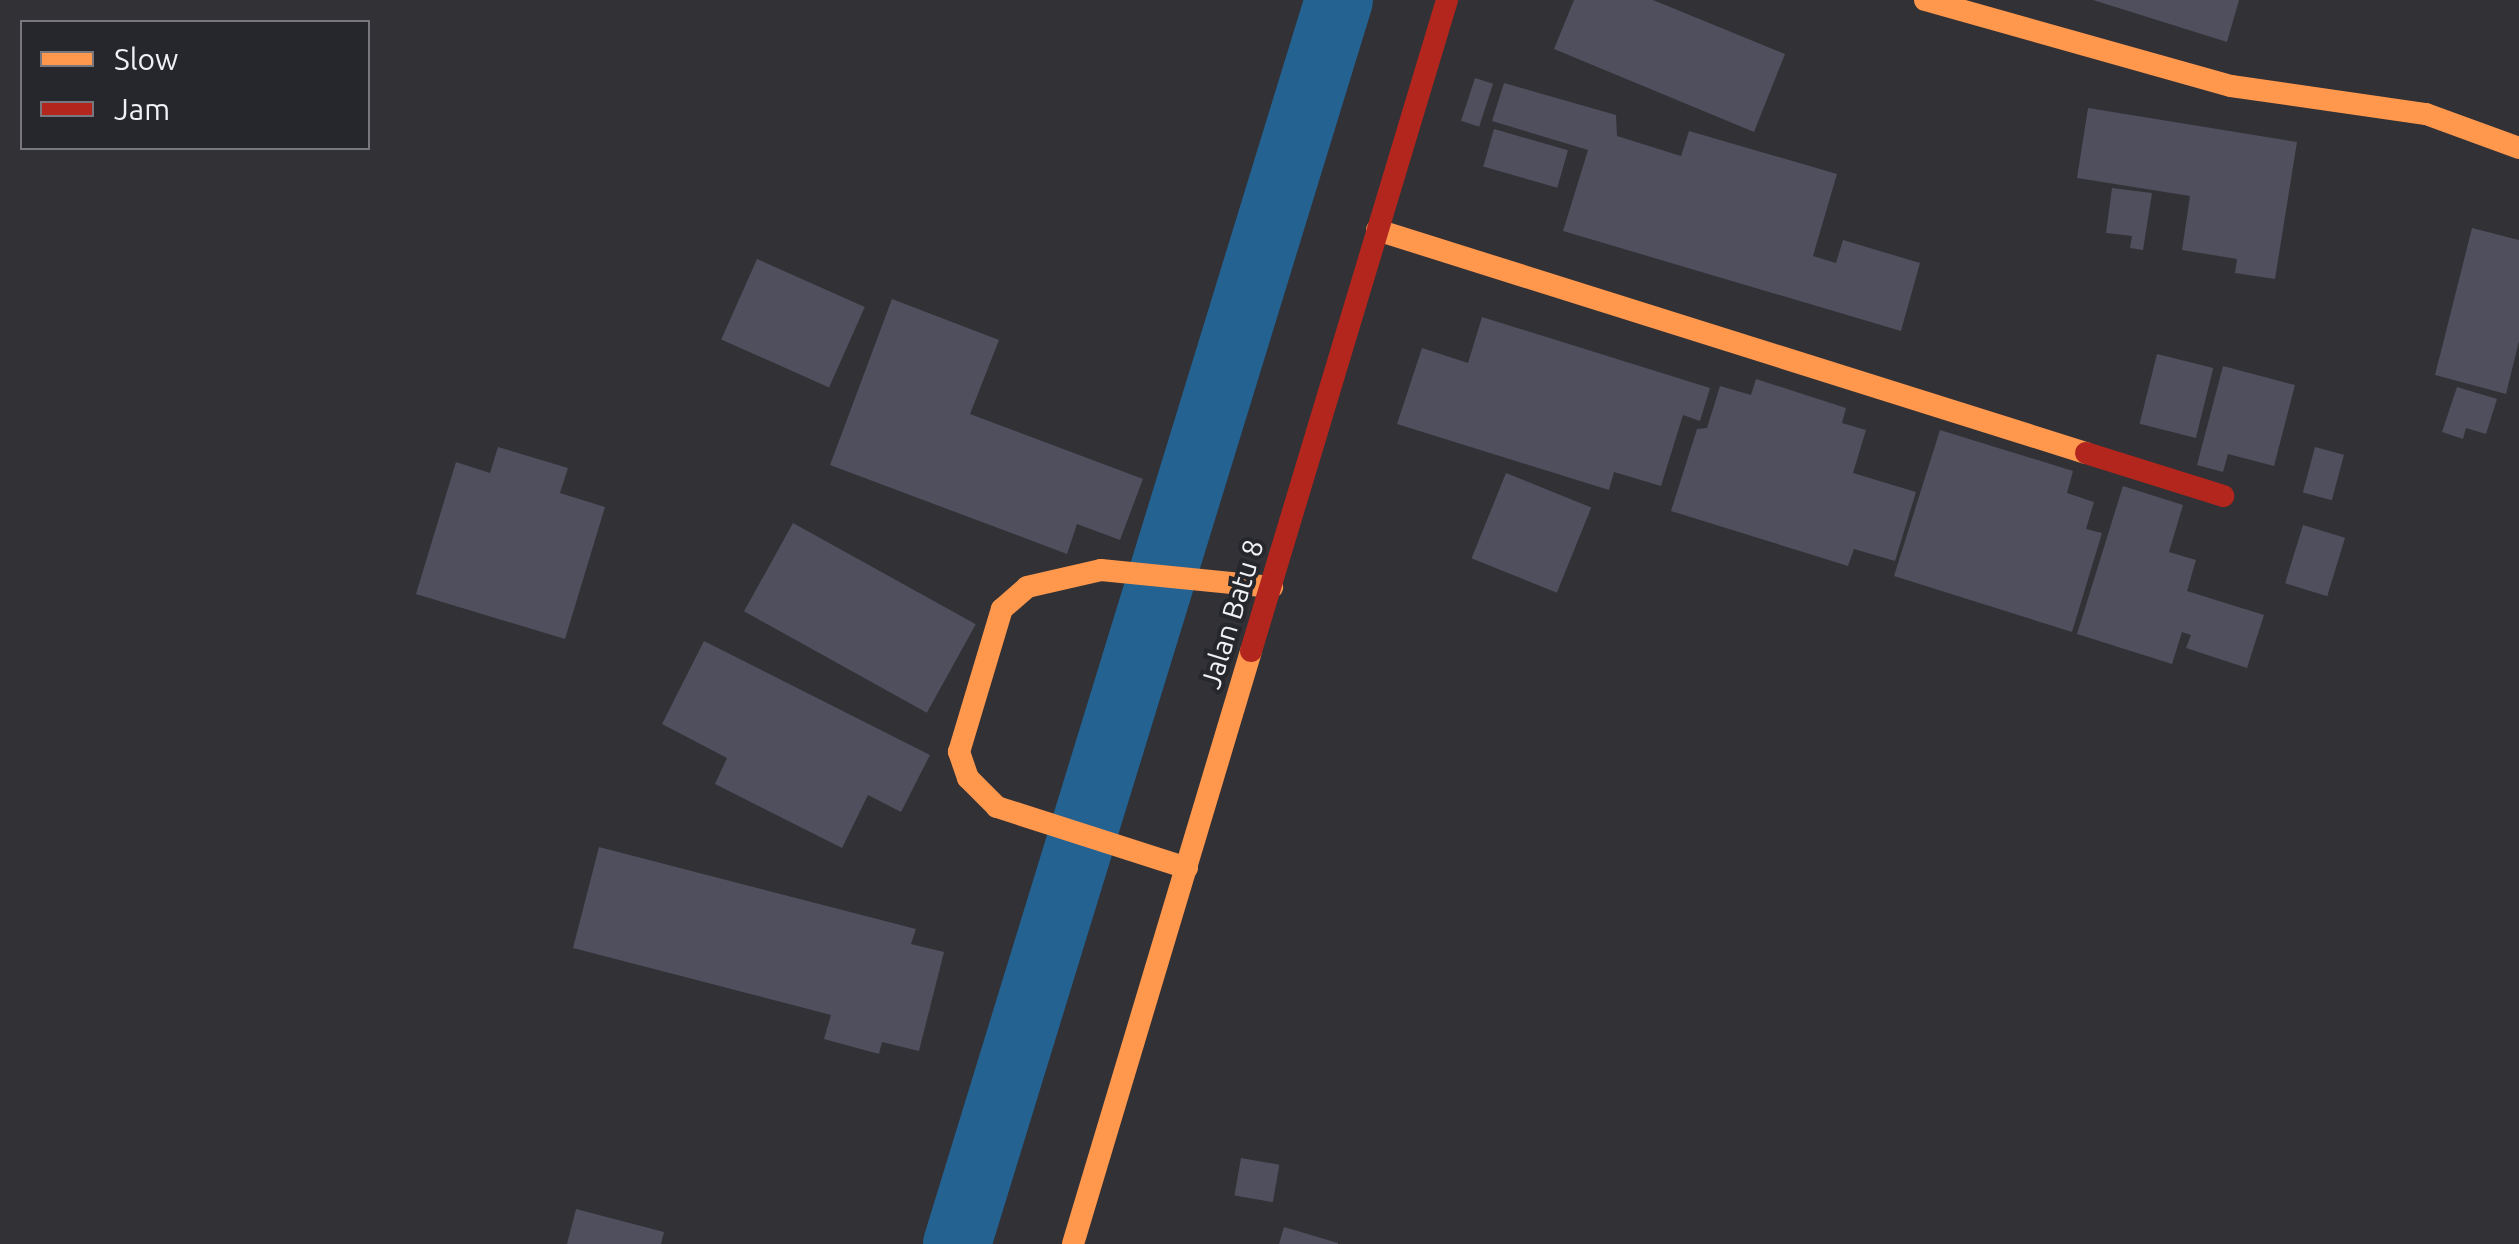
<!DOCTYPE html>
<style>
body{margin:0}
#map{position:relative;width:2519px;height:1244px;overflow:hidden;background:#313136;font-family:Ubuntu,sans-serif}
div>[style]{position:absolute}
.canal>*{height:68px;margin:-34px;padding:0 34px;transform-origin:34px;border-radius:34px;background:#246291}
.building>*{inset:0;background:#4f4f5e;transform-origin:0 0}
.slow>*{height:22px;margin:-11px;padding:0 11px;transform-origin:11px;border-radius:11px;background:#ff974d}
.jam>*{height:22px;margin:-11px;padding:0 11px;transform-origin:11px;border-radius:11px;background:#b3261e}
span{translate:-50% -50%;white-space:nowrap;text-align:center;line-height:1.15;-webkit-text-stroke:8px #26262d;paint-order:stroke}
.street-label{font-size:28px;color:#f0f0f5}
.legend{position:absolute;left:20px;top:20px;width:350px;height:130px;box-sizing:border-box;background:#26262d;border:2px solid #77777d;margin:0;padding:12px 18px;list-style:none;font-size:30px;color:#f0f0f5}
.legend li{display:flex;align-items:center;gap:20px;height:50px}
.legend b{width:50px;border:2px solid #77777d}
</style>
<div id="map">
<div class="canal">
<div style="left:957px;top:1244px;width:1301px;rotate:-72.93deg"></div>
</div>
<div class="building">
<div style="clip-path:polygon(1574px 0,1653px 0,1785px 54px,1754px 132px,1554px 49px)"></div>
<div style="clip-path:polygon(2093px 0,2239px 0,2227px 42px)"></div>
<div style="left:1475px;top:78px;width:19px;height:45px;rotate:18deg"></div>
<div style="clip-path:polygon(1504px 83px,1616px 115px,1617px 136px,1681px 156px,1689px 131px,1837px 174px,1813px 256px,1836px 263px,1843px 240px,1920px 263px,1901px 331px,1563px 231px,1588px 150px,1492px 121px)"></div>
<div style="clip-path:polygon(2088px 108px,2297px 142px,2275px 279px,2235px 273px,2237px 259px,2182px 250px,2190px 196px,2077px 178px)"></div>
<div style="left:1494px;top:129px;width:77px;height:39px;rotate:16deg"></div>
<div style="clip-path:polygon(2112px 188px,2152px 193px,2143px 250px,2130px 248px,2132px 236px,2106px 233px)"></div>
<div style="clip-path:polygon(2472px 228px,2519px 240px,2519px 341px,2506px 394px,2435px 375px)"></div>
<div style="left:757px;top:259px;width:118px;height:88px;rotate:24deg"></div>
<div style="clip-path:polygon(892px 299px,999px 340px,970px 414px,1143px 479px,1120px 540px,1077px 524px,1067px 554px,830px 465px)"></div>
<div style="clip-path:polygon(1482px 317px,1710px 388px,1700px 421px,1683px 415px,1661px 486px,1614px 472px,1609px 490px,1397px 424px,1422px 348px,1468px 363px)"></div>
<div style="left:2157px;top:354px;width:58px;height:72px;rotate:14deg"></div>
<div style="clip-path:polygon(2223px 366px,2295px 385px,2274px 466px,2228px 454px,2223px 472px,2197px 465px)"></div>
<div style="clip-path:polygon(1756px 379px,1846px 408px,1842px 423px,1866px 430px,1853px 473px,1916px 492px,1895px 561px,1854px 549px,1848px 566px,1671px 511px,1697px 429px,1707px 428px,1720px 386px,1751px 395px)"></div>
<div style="clip-path:polygon(2457px 387px,2497px 399px,2486px 434px,2466px 428px,2463px 439px,2442px 432px)"></div>
<div style="clip-path:polygon(1940px 430px,2073px 471px,2067px 493px,2094px 502px,2086px 529px,2102px 533px,2072px 632px,1894px 576px)"></div>
<div style="clip-path:polygon(498px 447px,568px 468px,560px 493px,605px 507px,565px 639px,416px 594px,456px 462px,490px 473px)"></div>
<div style="left:2315px;top:447px;width:30px;height:47px;rotate:15deg"></div>
<div style="left:1506px;top:473px;width:92px;height:92px;rotate:22deg"></div>
<div style="clip-path:polygon(2123px 486px,2183px 505px,2169px 552px,2196px 560px,2187px 591px,2264px 615px,2247px 668px,2186px 648px,2191px 635px,2182px 632px,2172px 664px,2077px 634px)"></div>
<div style="left:793px;top:523px;width:209px;height:101px;rotate:29deg"></div>
<div style="left:2303px;top:525px;width:44px;height:61px;rotate:17deg"></div>
<div style="clip-path:polygon(704px 641px,930px 755px,901px 812px,868px 795px,842px 848px,715px 784px,727px 758px,662px 724px)"></div>
<div style="clip-path:polygon(599px 847px,916px 929px,911px 944px,944px 952px,919px 1051px,882px 1042px,879px 1054px,824px 1039px,831px 1015px,573px 948px)"></div>
<div style="left:1241px;top:1158px;width:39px;height:38px;rotate:10deg"></div>
<div style="clip-path:polygon(576px 1209px,664px 1232px,661px 1244px,567px 1244px)"></div>
<div style="clip-path:polygon(1284px 1227px,1338px 1243px,1338px 1244px,1279px 1244px)"></div>
</div>
<div class="slow">
<div style="left:1925px;top:0;width:318px;rotate:15.7deg"></div>
<div style="left:2231px;top:86px;width:197px;rotate:8.2deg"></div>
<div style="left:2426px;top:114px;width:99px;rotate:20.1deg"></div>
<div style="left:1377px;top:230px;width:743px;rotate:17.46deg"></div>
<div style="left:1187px;top:868px;width:200px;rotate:-162.2deg"></div>
<div style="left:997px;top:807px;width:41px;rotate:-135deg"></div>
<div style="left:968px;top:778px;width:28px;rotate:-109deg"></div>
<div style="left:959px;top:752px;width:149px;rotate:-73.3deg"></div>
<div style="left:1002px;top:609px;width:33px;rotate:-41deg"></div>
<div style="left:1027px;top:587px;width:76px;rotate:-12.9deg"></div>
<div style="left:1101px;top:570px;width:172px;rotate:5.7deg"></div>
<div style="left:1073px;top:1244px;width:619px;rotate:-73.29deg"></div>
</div>
<div class="jam">
<div style="left:2086px;top:453px;width:144px;rotate:17.4deg"></div>
<div style="left:1251px;top:651px;width:680px;rotate:-73.24deg"></div>
</div>
<div class="street-label">
<span style="left:1232px;top:614px;rotate:-73deg">Jalan Batu 8</span>
</div>
<ul class="legend">
<li><b style="height:12px;background:#ff974d"></b>Slow</li>
<li><b style="height:12px;background:#b3261e"></b>Jam</li>
</ul>
</div>
